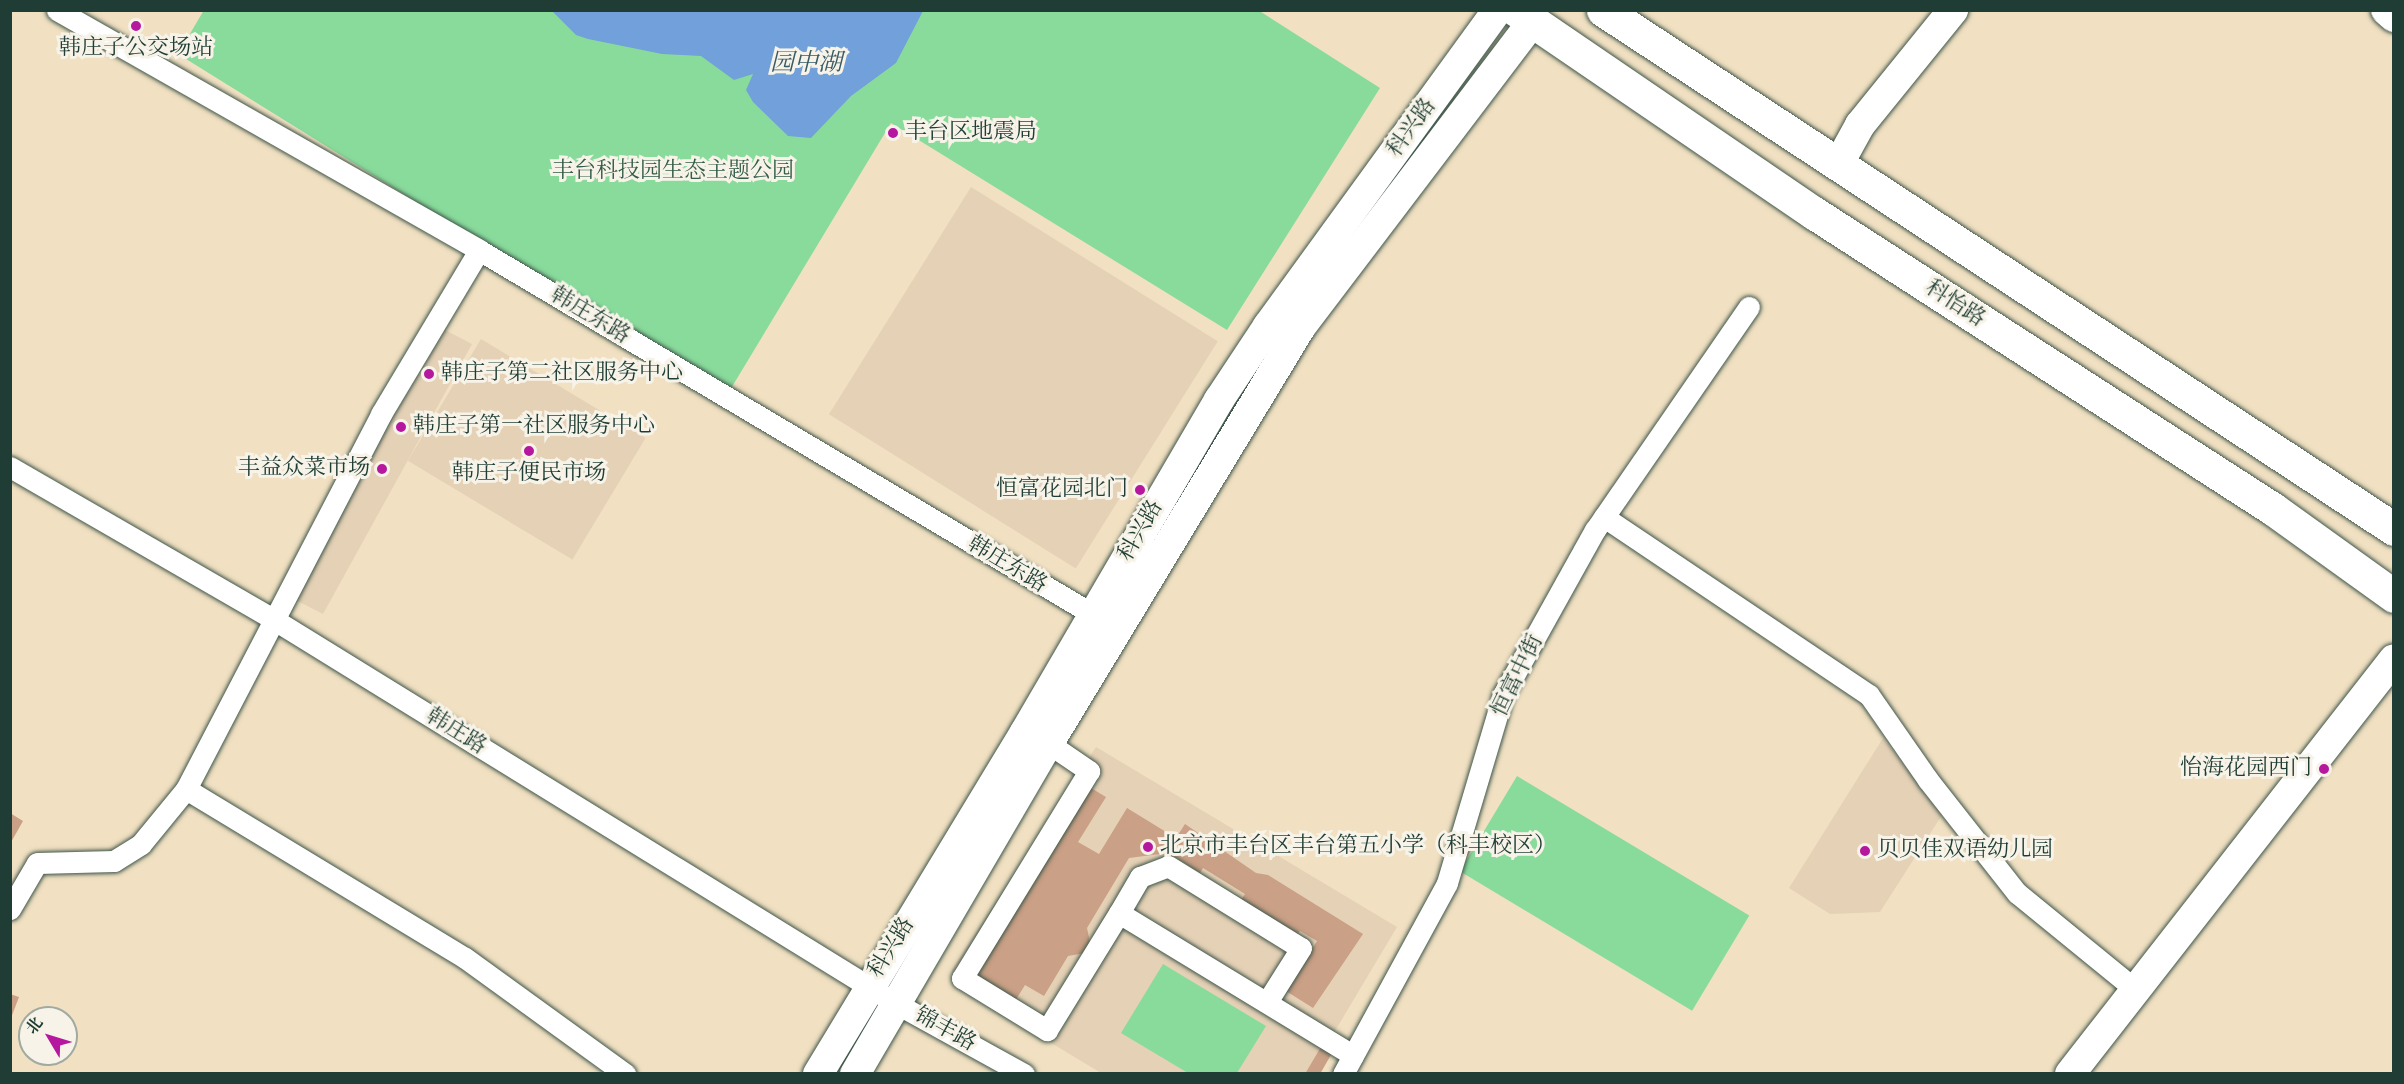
<!DOCTYPE html>
<meta charset="utf-8">
<style>
body{margin:0}
#map{position:relative;width:2404px;height:1084px;overflow:hidden;background:#f1e0c2;font-family:"Old Standard TT","Noto Serif SC",serif}
div>[style]{position:absolute}
.built>*{inset:0;background:#e5d1b6;transform-origin:0 0}
.green>*{inset:0;background:#89db9c;transform-origin:0 0}
.water>*{inset:0;background:#71a0da}
.building>*{inset:0;background:#caa086}
.roads{filter:drop-shadow(0 0 2px #3e5549) drop-shadow(0 0 2px #3e5549)}
.street>*{height:21px;margin:-10.5px;padding:0 10.5px;transform-origin:10.5px;border-radius:10.5px;background:#fff}
.secondary>*{height:30px;margin:-15px;padding:0 15px;transform-origin:15px;border-radius:15px;background:#fff}
.primary>*{height:33px;margin:-16.5px;padding:0 16.5px;transform-origin:16.5px;border-radius:16.5px;background:#fff}
.dots>*{width:16px;height:16px;translate:-50% -50%;box-sizing:border-box;border:3px solid #f7f3e8;border-radius:50%}
span{translate:-50% -50%;white-space:nowrap;text-align:center;line-height:1.15;-webkit-text-stroke:6px #f7f3e8;paint-order:stroke}
.poi-label{font-size:22px;color:#1f3d34}
.left{translate:0 -50%;text-align:left}
.right{translate:-100% -50%;text-align:right}
.street-label{font-size:22px;color:#1f3d34}
.park-label{font-size:22px;color:#345d49}
.water-label{font-size:24px;color:#385b66;font-style:italic}
.frame{position:absolute;inset:0;border:12px solid #1f3d34;pointer-events:none}
.north{position:absolute;left:18px;top:1006px;width:60px;height:60px;box-sizing:border-box;background:#f7f3e8;border:2px solid #a1aaa0;border-radius:50%;rotate:308deg;font-size:16px;font-weight:700;line-height:24px;text-align:center;color:#1f3d34}
.north::after{content:'';display:block;margin:auto;width:21px;height:27px;background:#b5179e;clip-path:polygon(50% 0,100% 100%,50% 72%,0 100%)}
</style>
<div id="map">
<div class="built">
<div style="left:971px;top:187px;width:291px;height:268px;rotate:32deg"></div>
<div style="clip-path:polygon(445px 330px,472px 344px,323px 614px,286px 595px)"></div>
<div style="left:481px;top:339px;width:192px;height:142px;rotate:31deg"></div>
<div style="clip-path:polygon(1883px 738px,1942px 815px,1880px 912px,1830px 914px,1789px 888px)"></div>
<div style="clip-path:polygon(1096px 747px,1397px 927px,1329px 1041px,1336px 1046px,1320px 1073px,1101px 1073px,955px 985px,952px 970px)"></div>
</div>
<div class="green">
<div style="clip-path:polygon(204px 10px,1258px 10px,1380px 88px,1227px 330px,891px 123px,727px 395px,178px 54px)"></div>
<div style="left:1517px;top:776px;width:271px;height:111px;rotate:31deg"></div>
<div style="clip-path:polygon(1163px 964px,1266px 1026px,1237px 1073px,1188px 1073px,1121px 1033px)"></div>
</div>
<div class="water">
<div style="clip-path:polygon(552px 11px,923px 11px,896px 63px,851px 96px,811px 138px,788px 136px,753px 102px,746px 90px,753px 74px,734px 80px,701px 56px,662px 54px,588px 39px,576px 35px)"></div>
</div>
<div class="building">
<div style="clip-path:polygon(1086px 785px,1106px 797px,1078px 842px,1099px 854px,1127px 808px,1171px 835px,1160px 854px,1129px 858px,1087px 928px,1090px 942px,1085px 953px,1068px 956px,1044px 996px,1025px 985px,1015px 1001px,971px 975px)"></div>
<div style="clip-path:polygon(10px 813px,23px 821px,10px 844px)"></div>
<div style="clip-path:polygon(1185px 824px,1256px 873px,1268px 875px,1363px 934px,1313px 1008px,1286px 991px,1317px 941px,1300px 931px,1297px 935px,1241px 900px,1245px 894px,1203px 868px,1200px 873px,1167px 852px)"></div>
<div style="clip-path:polygon(10px 994px,19px 997px,11px 1018px,10px 1018px)"></div>
<div style="clip-path:polygon(1325px 1040px,1336px 1046px,1320px 1074px,1305px 1074px)"></div>
</div>
<div class="roads">
<div class="street">
<div style="left:57px;top:10px;width:485px;rotate:29.6deg"></div>
<div style="left:479px;top:250px;width:727px;rotate:30.69deg"></div>
<div style="left:10px;top:467px;width:304px;rotate:30deg"></div>
<div style="left:273px;top:619px;width:733px;rotate:31.67deg"></div>
<div style="left:897px;top:1004px;width:145px;rotate:28.9deg"></div>
<div style="left:1604px;top:517px;width:319px;rotate:33.9deg"></div>
<div style="left:1869px;top:695px;width:103px;rotate:55.2deg"></div>
<div style="left:1928px;top:780px;width:144px;rotate:51.8deg"></div>
<div style="left:2017px;top:893px;width:154px;rotate:39.2deg"></div>
<div style="left:1048px;top:743px;width:50px;rotate:34.3deg"></div>
<div style="left:1089px;top:771px;width:243px;rotate:121.5deg"></div>
<div style="left:962px;top:978px;width:100px;rotate:31.5deg"></div>
<div style="left:1047px;top:1030px;width:137px;rotate:-58.4deg"></div>
<div style="left:1119px;top:913px;width:274px;rotate:31.3deg"></div>
<div style="left:186px;top:789px;width:326px;rotate:31.2deg"></div>
<div style="left:465px;top:958px;width:198px;rotate:35.9deg"></div>
<div style="left:10px;top:909px;width:53px;rotate:-59.6deg"></div>
<div style="left:37px;top:863px;width:77px;rotate:-1.5deg"></div>
<div style="left:114px;top:861px;width:32px;rotate:-32deg"></div>
<div style="left:141px;top:844px;width:71px;rotate:-50.7deg"></div>
<div style="left:186px;top:789px;width:423px;rotate:-62.5deg"></div>
<div style="left:381px;top:414px;width:191px;rotate:-59.1deg"></div>
<div style="left:1119px;top:913px;width:42px;rotate:-59.7deg"></div>
<div style="left:1140px;top:877px;width:30px;rotate:-21deg"></div>
<div style="left:1168px;top:866px;width:156px;rotate:31.7deg"></div>
<div style="left:1301px;top:948px;width:64px;rotate:122.2deg"></div>
<div style="left:1343px;top:1074px;width:217px;rotate:-61.4deg"></div>
<div style="left:1447px;top:883px;width:196px;rotate:-73.4deg"></div>
<div style="left:1503px;top:695px;width:189px;rotate:-60.9deg"></div>
<div style="left:1595px;top:530px;width:271px;rotate:-55.4deg"></div>
</div>
<div class="secondary">
<div style="left:2386px;top:10px;width:11px;rotate:41deg"></div>
<div style="left:1838px;top:165px;width:46px;rotate:-61.2deg"></div>
<div style="left:1860px;top:125px;width:148px;rotate:-51deg"></div>
<div style="left:818px;top:1074px;width:400px;rotate:-58.8deg"></div>
<div style="left:1025px;top:732px;width:385px;rotate:-59.7deg"></div>
<div style="left:1219px;top:400px;width:89px;rotate:-56.5deg"></div>
<div style="left:1268px;top:326px;width:391px;rotate:-54deg"></div>
<div style="left:855px;top:1074px;width:380px;rotate:-59.7deg"></div>
<div style="left:1047px;top:746px;width:489px;rotate:-58.8deg"></div>
<div style="left:1300px;top:328px;width:384px;rotate:-52.8deg"></div>
<div style="left:2070px;top:1074px;width:526px;rotate:-52.02deg"></div>
</div>
<div class="primary">
<div style="left:1516px;top:10px;width:361px;rotate:34.3deg"></div>
<div style="left:1814px;top:213px;width:546px;rotate:32.82deg"></div>
<div style="left:2273px;top:509px;width:149px;rotate:35.7deg"></div>
<div style="left:1603px;top:10px;width:946px;rotate:33.27deg"></div>
</div>
</div>
<div class="dots">
<div style="left:136px;top:26px;background:#b5179e"></div>
<div style="left:893px;top:133px;background:#b5179e"></div>
<div style="left:429px;top:374px;background:#b5179e"></div>
<div style="left:401px;top:427px;background:#b5179e"></div>
<div style="left:529px;top:451px;background:#b5179e"></div>
<div style="left:382px;top:469px;background:#b5179e"></div>
<div style="left:1140px;top:490px;background:#b5179e"></div>
<div style="left:2324px;top:769px;background:#b5179e"></div>
<div style="left:1148px;top:847px;background:#b5179e"></div>
<div style="left:1865px;top:851px;background:#b5179e"></div>
</div>
<div class="poi-label">
<span style="left:136px;top:49px">韩庄子公交场站</span>
<span class="left" style="left:905px;top:133px">丰台区地震局</span>
<span class="left" style="left:441px;top:374px">韩庄子第二社区服务中心</span>
<span class="left" style="left:413px;top:427px">韩庄子第一社区服务中心</span>
<span class="right" style="left:370px;top:469px">丰益众菜市场</span>
<span style="left:529px;top:474px">韩庄子便民市场</span>
<span class="right" style="left:1128px;top:490px">恒富花园北门</span>
<span class="right" style="left:2312px;top:769px">怡海花园西门</span>
<span class="left" style="left:1160px;top:847px">北京市丰台区丰台第五小学（科丰校区）</span>
<span class="left" style="left:1877px;top:851px">贝贝佳双语幼儿园</span>
</div>
<div class="street-label">
<span style="left:1412px;top:128px;rotate:-54deg">科兴路</span>
<span style="left:1955px;top:304px;rotate:33deg">科怡路</span>
<span style="left:590px;top:316px;rotate:31deg">韩庄东路</span>
<span style="left:1141px;top:531px;rotate:-60deg">科兴路</span>
<span style="left:1007px;top:565px;rotate:31deg">韩庄东路</span>
<span style="left:1518px;top:676px;rotate:-64deg">恒富中街</span>
<span style="left:456px;top:732px;rotate:32deg">韩庄路</span>
<span style="left:892px;top:948px;rotate:-58deg">科兴路</span>
<span style="left:945px;top:1030px;rotate:29deg">锦丰路</span>
</div>
<div class="park-label">
<span style="left:673px;top:172px">丰台科技园生态主题公园</span>
</div>
<div class="water-label">
<span style="left:806px;top:65px">园中湖</span>
</div>
<div class="frame"></div>
<div class="north">北</div>
</div>
